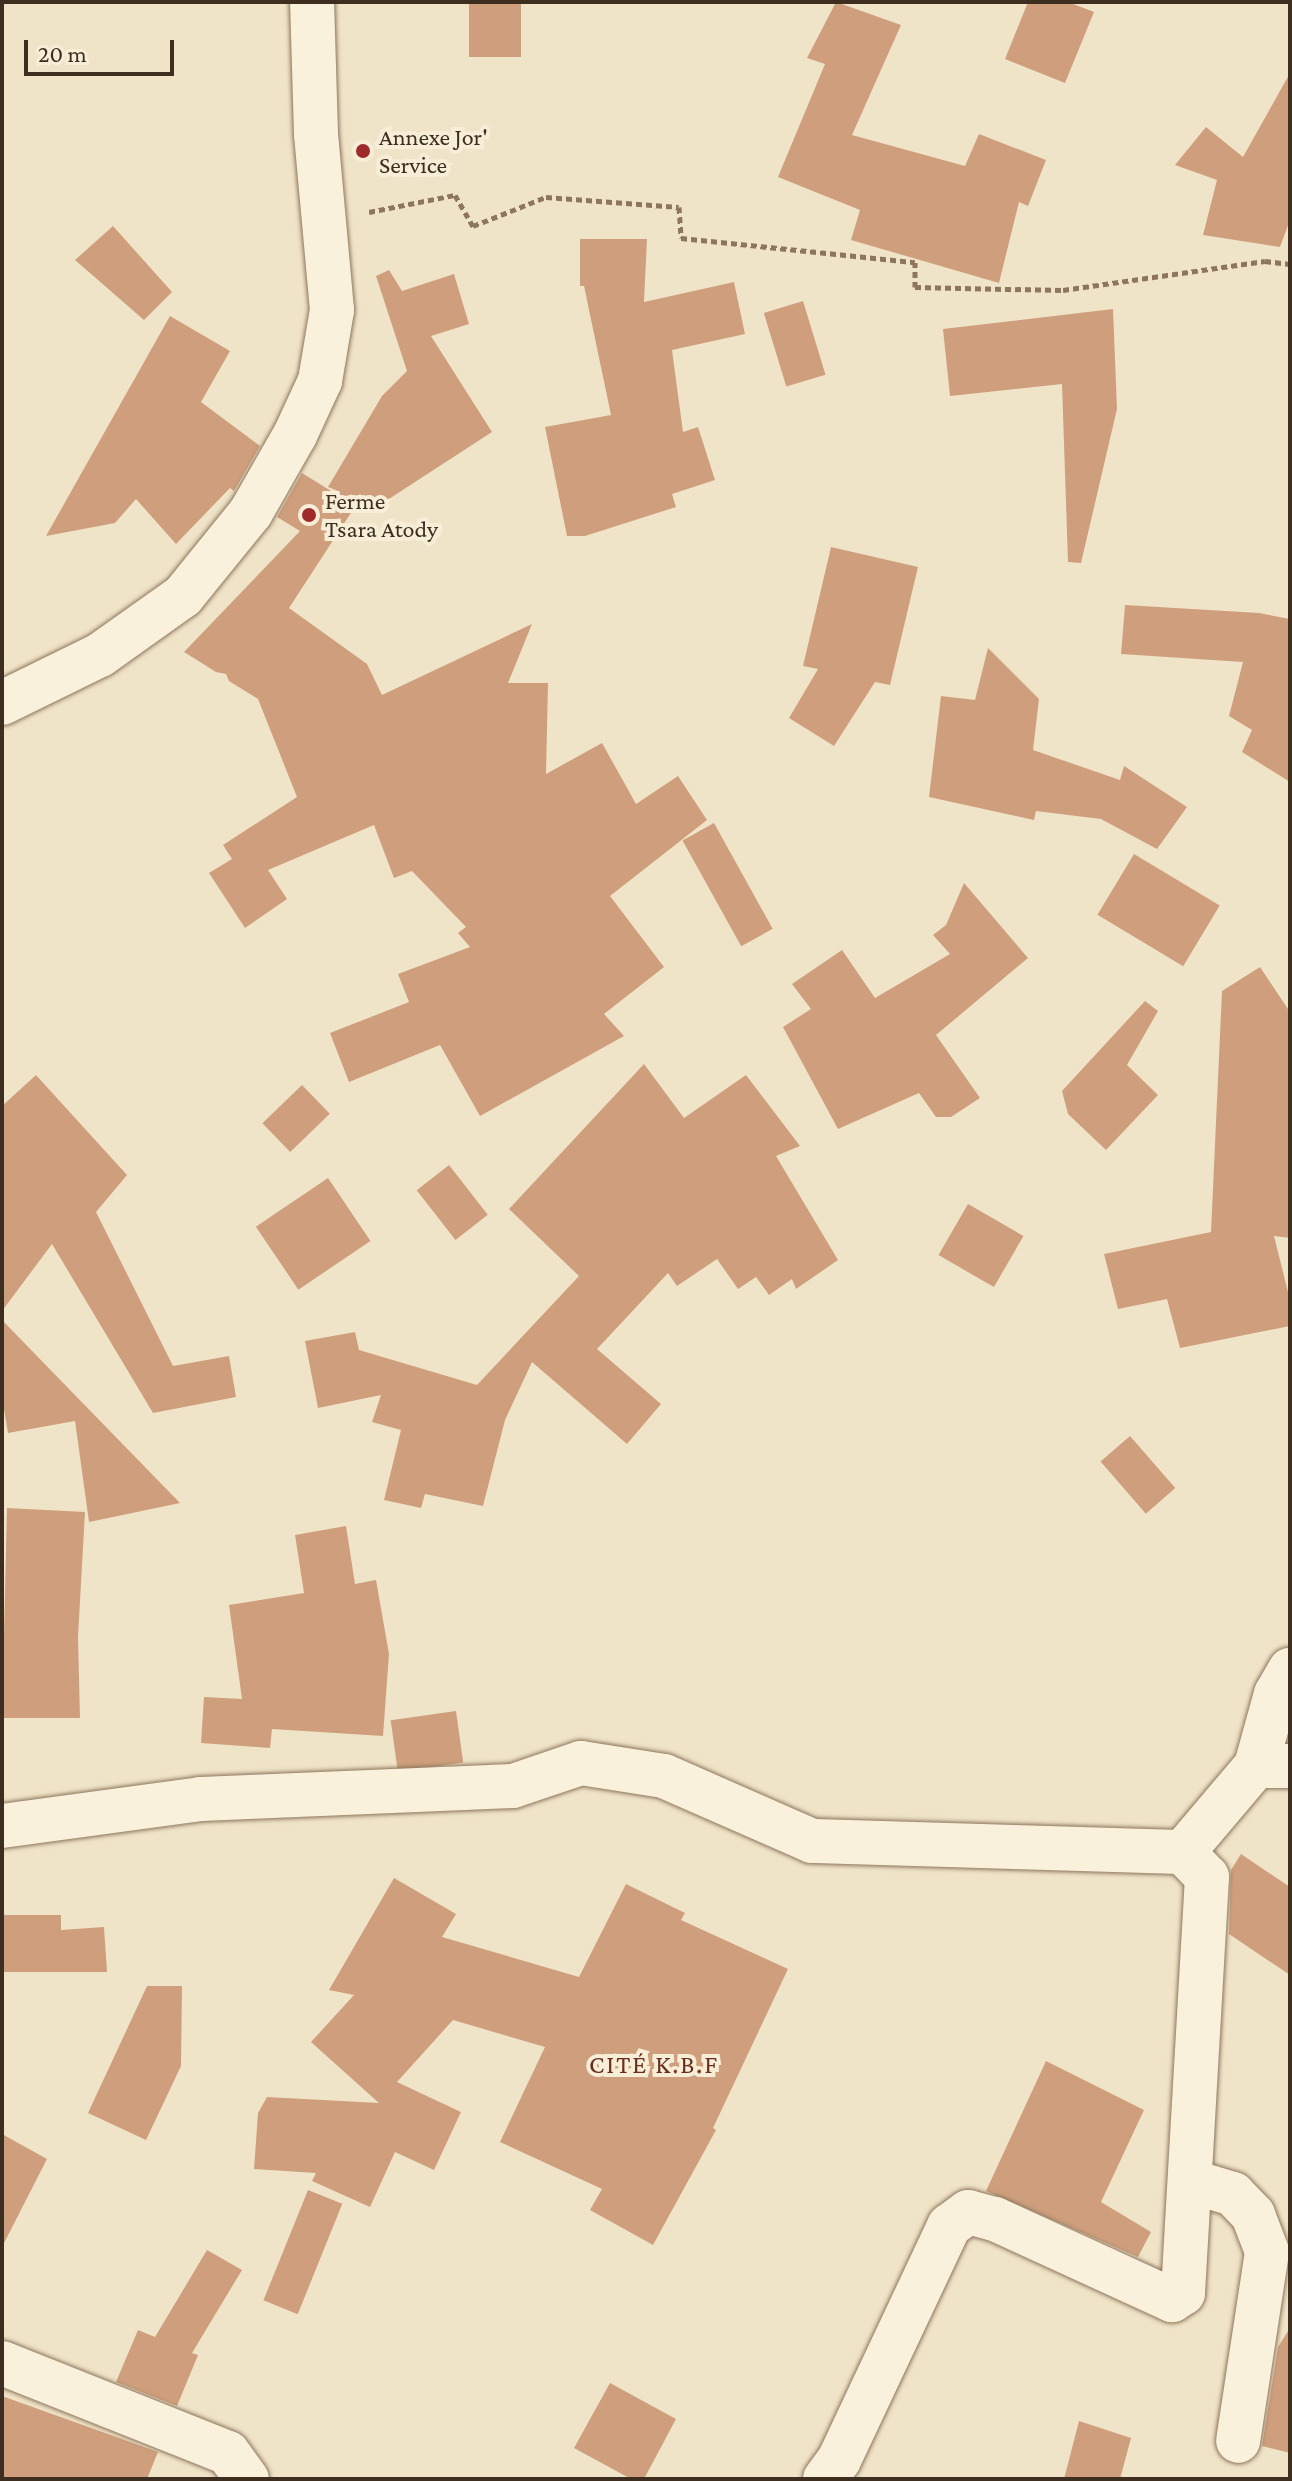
<!DOCTYPE html>
<meta charset="utf-8">
<style>
body{margin:0}
#map{position:relative;width:1292px;height:2481px;overflow:hidden;background:#f0e4c8;font-family:"Crimson Pro",serif}
div>[style]{position:absolute}
.building>*{inset:0;background:#cf9f7d;transform-origin:0 0}
.path>*{height:5px;margin-top:-2.5px;transform-origin:0;background:repeating-linear-gradient(90deg,#8d765c 0 6px,transparent 0 10px)}
.roads{filter:drop-shadow(0 0 2px #8d765c) drop-shadow(0 0 2px #8d765c)}
.street>*{height:44px;margin:-22px;padding:0 22px;transform-origin:22px;border-radius:22px;background:#faf1dc}
.secondary>*{height:44px;margin:-22px;padding:0 22px;transform-origin:22px;border-radius:22px;background:#faf1dc}
.dots>*{width:22px;height:22px;translate:-50% -50%;box-sizing:border-box;border:4px solid #f7eed8;border-radius:50%}
span{translate:-50% -50%;white-space:nowrap;text-align:center;line-height:1.15;-webkit-text-stroke:8px #f7eed8;paint-order:stroke}
.poi-label{font-size:24px;color:#3d2e20}
.left{translate:0 -50%;text-align:left}
.neighbourhood-label{font-size:26px;color:#6b2e1e;letter-spacing:2px}
.frame{position:absolute;inset:0;border:4px solid #3d2e20;pointer-events:none}
.scale{position:absolute;left:24px;top:40px;width:150px;height:36px;box-sizing:border-box;border:4px solid #3d2e20;border-top:0;padding-left:10px;font-size:24px;line-height:28px;white-space:nowrap;color:#3d2e20;-webkit-text-stroke:6px #f7eed8;paint-order:stroke}
</style>
<div id="map">
<div class="building">
<div style="left:469px;top:2px;width:52px;height:55px"></div>
<div style="clip-path:polygon(836px 2px,901px 25px,852px 135px,965px 166px,979px 134px,1046px 160px,1028px 206px,1019px 202px,999px 283px,851px 240px,860px 210px,778px 177px,825px 64px,807px 58px)"></div>
<div style="clip-path:polygon(1028px 2px,1068px 2px,1094px 12px,1065px 83px,1005px 59px)"></div>
<div style="clip-path:polygon(1290px 73px,1290px 220px,1280px 247px,1203px 235px,1217px 180px,1175px 165px,1206px 127px,1243px 157px)"></div>
<div style="clip-path:polygon(113px 226px,172px 292px,144px 320px,75px 260px)"></div>
<div style="clip-path:polygon(580px 239px,647px 239px,644px 302px,734px 282px,745px 334px,672px 350px,683px 432px,698px 427px,715px 480px,672px 494px,676px 507px,585px 536px,567px 536px,545px 427px,611px 415px,584px 286px,580px 286px)"></div>
<div style="clip-path:polygon(389px 270px,402px 291px,454px 274px,469px 324px,431px 336px,492px 432px,378px 506px,360px 499px,289px 608px,367px 664px,382px 695px,532px 624px,508px 683px,548px 683px,546px 774px,602px 743px,636px 804px,678px 776px,707px 820px,610px 896px,664px 967px,604px 1014px,624px 1036px,480px 1116px,440px 1045px,349px 1082px,330px 1033px,409px 1002px,398px 974px,470px 947px,458px 933px,466px 927px,412px 871px,394px 878px,374px 825px,268px 870px,287px 899px,245px 928px,209px 873px,232px 859px,223px 845px,297px 797px,258px 699px,229px 681px,226px 674px,216px 672px,184px 652px,300px 531px,277px 517px,302px 473px,336px 494px,338px 491px,328px 487px,382px 396px,407px 371px,376px 276px)"></div>
<div style="left:803px;top:301px;width:77px;height:41px;rotate:73deg"></div>
<div style="clip-path:polygon(1113px 309px,1117px 409px,1081px 563px,1068px 562px,1062px 384px,950px 396px,943px 329px)"></div>
<div style="clip-path:polygon(170px 316px,230px 351px,201px 402px,260px 446px,234px 491px,230px 488px,176px 544px,136px 499px,115px 523px,46px 536px)"></div>
<div style="clip-path:polygon(831px 547px,918px 567px,890px 685px,875px 682px,834px 746px,789px 718px,818px 669px,803px 666px)"></div>
<div style="clip-path:polygon(1125px 605px,1259px 613px,1290px 619px,1290px 782px,1242px 752px,1252px 730px,1229px 716px,1243px 662px,1121px 654px)"></div>
<div style="clip-path:polygon(988px 648px,1039px 699px,1033px 750px,1120px 780px,1124px 766px,1187px 807px,1157px 849px,1101px 819px,1036px 811px,1034px 820px,929px 797px,941px 696px,975px 700px)"></div>
<div style="left:714px;top:823px;width:121px;height:36px;rotate:61deg"></div>
<div style="left:1134px;top:854px;width:100px;height:71px;rotate:31deg"></div>
<div style="clip-path:polygon(964px 883px,1028px 958px,936px 1035px,980px 1098px,951px 1117px,936px 1117px,919px 1093px,838px 1129px,783px 1027px,811px 1009px,792px 984px,842px 950px,875px 998px,950px 954px,933px 935px,946px 925px)"></div>
<div style="clip-path:polygon(1260px 967px,1290px 1012px,1290px 1238px,1274px 1236px,1290px 1300px,1290px 1326px,1180px 1348px,1167px 1299px,1118px 1309px,1104px 1254px,1211px 1232px,1222px 991px)"></div>
<div style="clip-path:polygon(1145px 1001px,1158px 1011px,1127px 1065px,1158px 1095px,1106px 1150px,1068px 1114px,1062px 1091px)"></div>
<div style="clip-path:polygon(644px 1064px,684px 1118px,746px 1075px,800px 1146px,776px 1156px,838px 1260px,796px 1289px,792px 1279px,769px 1295px,756px 1277px,738px 1289px,717px 1259px,677px 1286px,668px 1273px,597px 1349px,661px 1404px,627px 1444px,532px 1362px,505px 1420px,483px 1506px,425px 1494px,421px 1508px,384px 1500px,401px 1430px,372px 1422px,381px 1395px,318px 1408px,305px 1341px,355px 1332px,359px 1350px,477px 1385px,579px 1276px,509px 1209px)"></div>
<div style="clip-path:polygon(36px 1075px,127px 1175px,96px 1212px,173px 1366px,229px 1356px,236px 1397px,153px 1413px,52px 1244px,2px 1311px,2px 1106px)"></div>
<div style="left:302px;top:1085px;width:40px;height:55px;rotate:46deg"></div>
<div style="left:449px;top:1165px;width:63px;height:41px;rotate:52deg"></div>
<div style="left:328px;top:1178px;width:76px;height:87px;rotate:56deg"></div>
<div style="left:968px;top:1204px;width:64px;height:59px;rotate:30deg"></div>
<div style="clip-path:polygon(2px 1320px,71px 1391px,180px 1503px,89px 1522px,75px 1421px,8px 1433px,2px 1397px)"></div>
<div style="left:1130px;top:1436px;width:69px;height:39px;rotate:49deg"></div>
<div style="clip-path:polygon(7px 1508px,85px 1512px,78px 1637px,80px 1718px,2px 1718px)"></div>
<div style="clip-path:polygon(346px 1526px,355px 1584px,376px 1580px,389px 1654px,383px 1736px,272px 1729px,270px 1748px,201px 1743px,204px 1697px,242px 1699px,229px 1605px,304px 1593px,295px 1535px)"></div>
<div style="left:456px;top:1711px;width:52px;height:66px;rotate:82deg"></div>
<div style="clip-path:polygon(1241px 1854px,1290px 1887px,1290px 1975px,1229px 1934px,1231px 1870px)"></div>
<div style="clip-path:polygon(394px 1878px,456px 1914px,442px 1937px,579px 1977px,626px 1884px,685px 1913px,681px 1920px,788px 1969px,713px 2128px,716px 2130px,653px 2245px,590px 2210px,602px 2189px,500px 2142px,545px 2047px,453px 2020px,397px 2082px,461px 2112px,434px 2170px,395px 2152px,370px 2207px,312px 2181px,316px 2173px,254px 2169px,258px 2113px,267px 2097px,379px 2103px,311px 2042px,354px 1995px,329px 1990px)"></div>
<div style="clip-path:polygon(4px 1915px,61px 1915px,61px 1930px,104px 1927px,107px 1972px,3px 1972px)"></div>
<div style="clip-path:polygon(147px 1986px,182px 1986px,181px 2066px,146px 2140px,88px 2113px)"></div>
<div style="clip-path:polygon(1046px 2061px,1144px 2110px,1101px 2202px,1151px 2232px,1138px 2257px,986px 2191px)"></div>
<div style="clip-path:polygon(2px 2134px,47px 2159px,2px 2247px)"></div>
<div style="left:308px;top:2190px;width:37px;height:119px;rotate:22deg"></div>
<div style="clip-path:polygon(207px 2250px,242px 2270px,192px 2353px,198px 2355px,177px 2406px,116px 2382px,138px 2330px,155px 2337px)"></div>
<div style="clip-path:polygon(1290px 2328px,1290px 2453px,1262px 2446px,1278px 2347px)"></div>
<div style="clip-path:polygon(610px 2383px,676px 2419px,644px 2479px,631px 2479px,574px 2448px)"></div>
<div style="clip-path:polygon(2px 2396px,158px 2452px,147px 2479px,2px 2479px)"></div>
<div style="clip-path:polygon(1079px 2421px,1131px 2438px,1120px 2479px,1064px 2479px)"></div>
</div>
<div class="path">
<div style="left:369px;top:212px;width:88px;rotate:-11.2deg"></div>
<div style="left:455px;top:195px;width:36px;rotate:60deg"></div>
<div style="left:473px;top:226px;width:79px;rotate:-21.7deg"></div>
<div style="left:546px;top:197px;width:133px;rotate:4.3deg"></div>
<div style="left:679px;top:207px;width:31px;rotate:86deg"></div>
<div style="left:681px;top:238px;width:235px;rotate:5.9deg"></div>
<div style="left:915px;top:262px;width:25px;rotate:90deg"></div>
<div style="left:915px;top:287px;width:148px;rotate:1.2deg"></div>
<div style="left:1063px;top:290px;width:204px;rotate:-8.2deg"></div>
<div style="left:1265px;top:261px;width:25px;rotate:7deg"></div>
</div>
<div class="roads">
<div class="street">
<div style="left:1256px;top:1766px;width:75px;rotate:-74.5deg"></div>
<div style="left:1276px;top:1694px;width:28px;rotate:-60deg"></div>
<div style="left:2px;top:1826px;width:201px;rotate:-7.7deg"></div>
<div style="left:201px;top:1799px;width:312px;rotate:-2.4deg"></div>
<div style="left:513px;top:1786px;width:72px;rotate:-18.7deg"></div>
<div style="left:581px;top:1763px;width:84px;rotate:8.9deg"></div>
<div style="left:664px;top:1776px;width:162px;rotate:23.7deg"></div>
<div style="left:812px;top:1841px;width:371px;rotate:1.7deg"></div>
<div style="left:1183px;top:1852px;width:113px;rotate:-49.7deg"></div>
<div style="left:1256px;top:1766px;width:34px"></div>
<div style="left:1190px;top:2181px;width:45px;rotate:16.8deg"></div>
<div style="left:1233px;top:2194px;width:29px;rotate:46deg"></div>
<div style="left:1253px;top:2215px;width:40px;rotate:69deg"></div>
<div style="left:1267px;top:2252px;width:191px;rotate:98.7deg"></div>
<div style="left:2px;top:2363px;width:243px;rotate:21.7deg"></div>
<div style="left:228px;top:2453px;width:32px;rotate:54deg"></div>
<div style="left:825px;top:2479px;width:24px;rotate:-54deg"></div>
<div style="left:839px;top:2460px;width:259px;rotate:-64.8deg"></div>
<div style="left:949px;top:2226px;width:24px;rotate:-36deg"></div>
<div style="left:968px;top:2212px;width:28px;rotate:15deg"></div>
<div style="left:995px;top:2219px;width:195px;rotate:24.6deg"></div>
<div style="left:1172px;top:2300px;width:13px;rotate:-32deg"></div>
<div style="left:1183px;top:2293px;width:417px;rotate:-86.7deg"></div>
<div style="left:1207px;top:1877px;width:35px;rotate:-134deg"></div>
</div>
<div class="secondary">
<div style="left:2px;top:703px;width:109px;rotate:-26.1deg"></div>
<div style="left:100px;top:655px;width:102px;rotate:-35.4deg"></div>
<div style="left:183px;top:596px;width:108px;rotate:-51deg"></div>
<div style="left:251px;top:512px;width:89px;rotate:-60.3deg"></div>
<div style="left:295px;top:435px;width:60px;rotate:-65.2deg"></div>
<div style="left:320px;top:381px;width:72px;rotate:-80.4deg"></div>
<div style="left:332px;top:310px;width:177px;rotate:-95.2deg"></div>
<div style="left:316px;top:134px;width:132px;rotate:-91.7deg"></div>
</div>
</div>
<div class="dots">
<div style="left:363px;top:151px;background:#9e2a2b"></div>
<div style="left:309px;top:515px;background:#9e2a2b"></div>
</div>
<div class="poi-label">
<span class="left" style="left:379px;top:151px">Annexe Jor'<br>Service</span>
<span class="left" style="left:325px;top:515px">Ferme<br>Tsara Atody</span>
</div>
<div class="neighbourhood-label">
<span style="left:654px;top:2065px">CITÉ K.B.F</span>
</div>
<div class="frame"></div>
<div class="scale">20 m</div>
</div>
